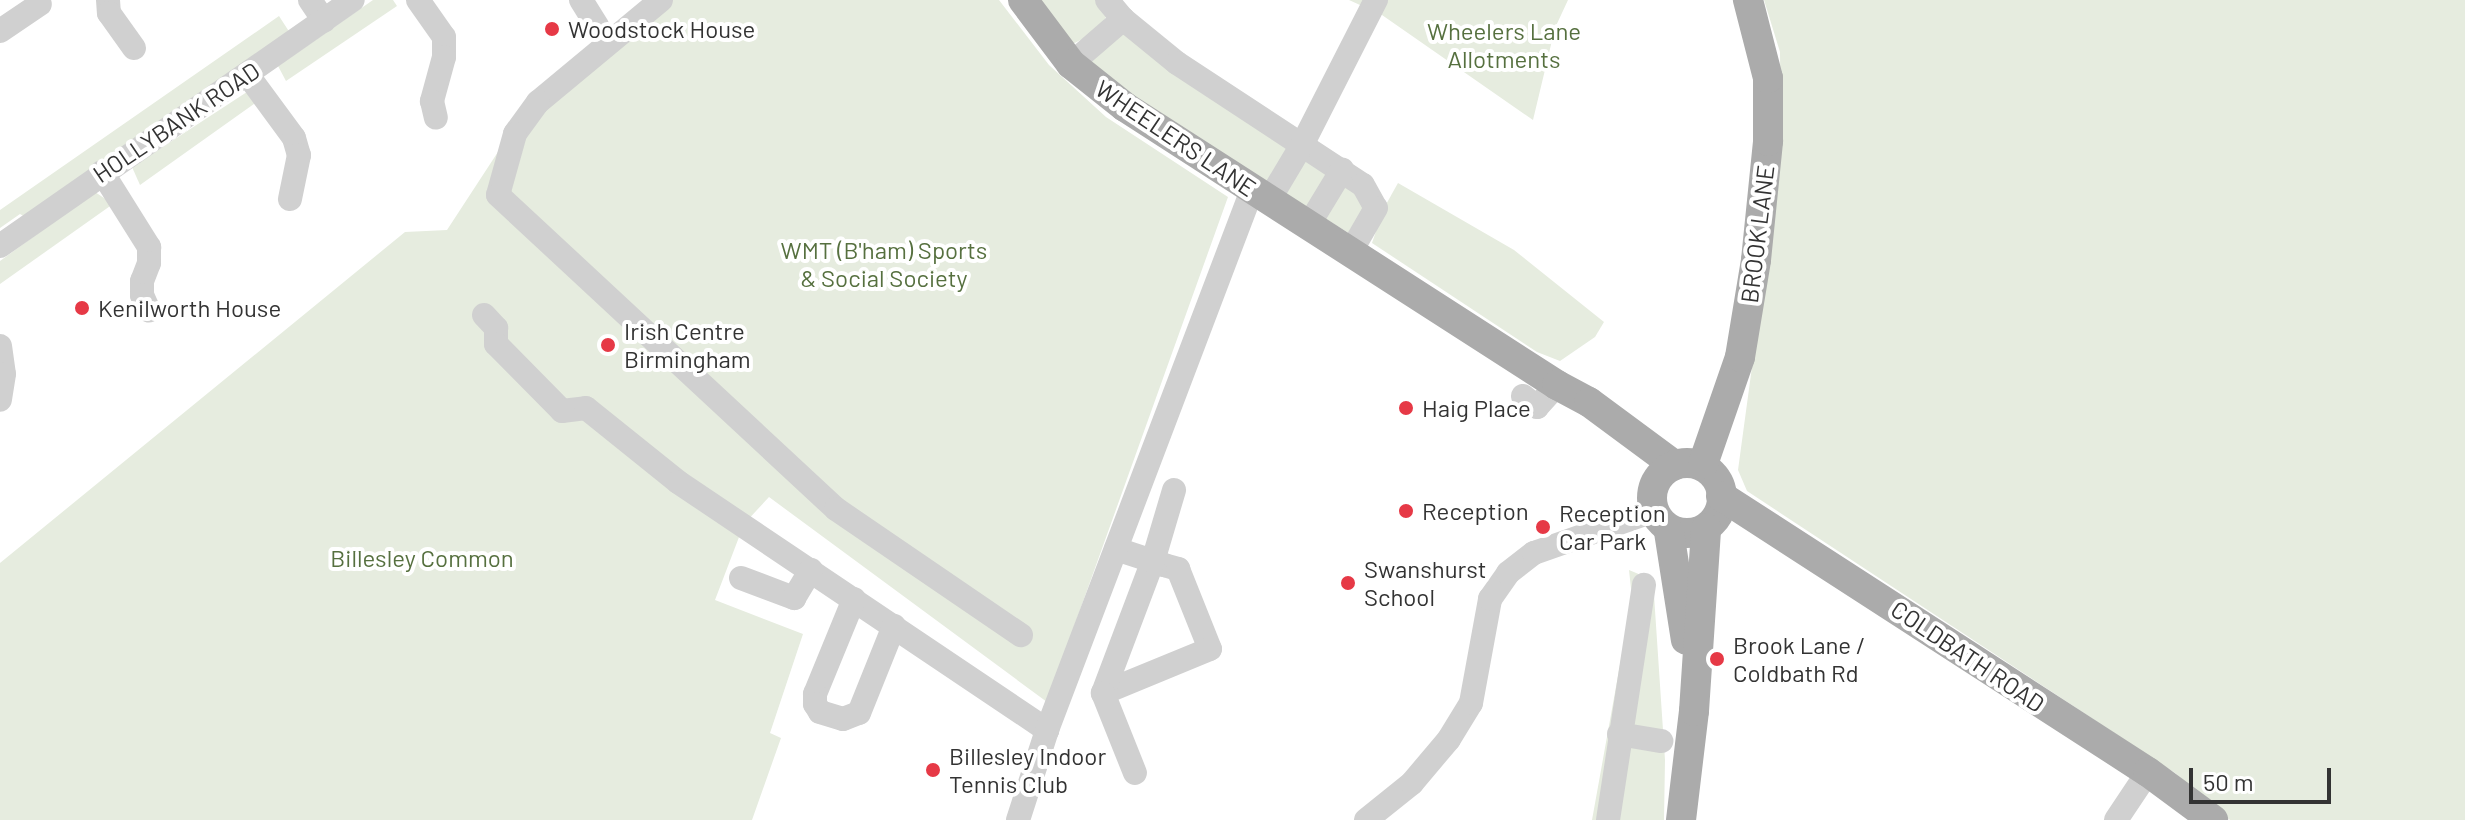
<!DOCTYPE html>
<style>
body{margin:0}
#map{position:relative;width:2465px;height:820px;overflow:hidden;background:#fff;font-family:Barlow,sans-serif}
div>[style]{position:absolute}
.green>*{inset:0;background:#e6ecdf}
.minor>*{height:24px;margin:-12px;padding:0 12px;transform-origin:12px;border-radius:12px;background:#d0d0d0}
.major>*{height:30px;margin:-15px;padding:0 15px;transform-origin:15px;border-radius:15px;background:#ababab}
.major>.ring{margin:-15px;padding:0;box-sizing:content-box;background:none;border:30px solid #ababab;border-radius:50%}
.dots>*{width:22px;height:22px;translate:-50% -50%;box-sizing:border-box;border:4px solid #fff;border-radius:50%}
span{translate:-50% -50%;white-space:nowrap;text-align:center;line-height:1.15;-webkit-text-stroke:8px #fff;paint-order:stroke}
.poi-label{font-size:24px;color:#333}
.left{translate:0 -50%;text-align:left}
.park-label{font-size:24px;color:#56703f}
.street-label{font-size:24px;color:#333}
.scale{position:absolute;left:2189px;top:768px;width:142px;height:36px;box-sizing:border-box;border:4px solid #333;border-top:0;padding-left:10px;font-size:24px;line-height:28px;white-space:nowrap;color:#333;-webkit-text-stroke:6px #fff;paint-order:stroke}
</style>
<div id="map">
<div class="green">
<div style="clip-path:polygon(373px 0,393px 0,397px 6px,286px 81px,278px 66px)"></div>
<div style="clip-path:polygon(646px 0,999px 0,1049px 65px,1106px 117px,1228px 197px,1047px 702px,769px 497px,744px 524px,715px 600px,803px 634px,770px 733px,781px 738px,752px 820px,0 820px,0 563px,405px 232px,447px 230px,528px 106px)"></div>
<div style="clip-path:polygon(1038px 0,1096px 0,1107px 15px,1099px 30px,1073px 44px)"></div>
<div style="clip-path:polygon(1349px 0,1568px 0,1555px 28px,1533px 120px,1382px 15px)"></div>
<div style="clip-path:polygon(1764px 0,2465px 0,2465px 820px,2230px 820px,2175px 773px,1747px 491px,1738px 470px,1781px 153px,1780px 52px)"></div>
<div style="clip-path:polygon(279px 16px,290px 33px,27px 218px,20px 214px,0 228px,0 210px)"></div>
<div style="clip-path:polygon(1120px 33px,1127px 33px,1360px 195px,1364px 207px,1352px 235px,1108px 84px,1091px 65px,1092px 57px)"></div>
<div style="clip-path:polygon(250px 90px,258px 101px,140px 185px,132px 167px)"></div>
<div style="clip-path:polygon(1398px 183px,1514px 250px,1604px 322px,1595px 337px,1560px 361px,1537px 352px,1372px 243px,1384px 208px)"></div>
<div style="clip-path:polygon(95px 192px,113px 204px,0 284px,0 261px)"></div>
<div style="clip-path:polygon(1629px 570px,1653px 580px,1665px 760px,1664px 820px,1592px 820px,1632px 598px)"></div>
</div>
<div class="minor">
<div style="left:108px;top:0;width:13px;rotate:86deg"></div>
<div style="left:109px;top:13px;width:43px;rotate:54.5deg"></div>
<div style="left:310px;top:0;width:25px;rotate:56deg"></div>
<div style="left:418px;top:0;width:45px;rotate:54.9deg"></div>
<div style="left:444px;top:37px;width:20px;rotate:90deg"></div>
<div style="left:444px;top:57px;width:46px;rotate:105.3deg"></div>
<div style="left:432px;top:101px;width:17px;rotate:77deg"></div>
<div style="left:581px;top:0;width:31px;rotate:58deg"></div>
<div style="left:661px;top:0;width:160px;rotate:140.3deg"></div>
<div style="left:538px;top:102px;width:39px;rotate:126deg"></div>
<div style="left:515px;top:134px;width:63px;rotate:105.6deg"></div>
<div style="left:498px;top:195px;width:461px;rotate:42.9deg"></div>
<div style="left:836px;top:509px;width:224px;rotate:34.3deg"></div>
<div style="left:1107px;top:0;width:25px;rotate:50deg"></div>
<div style="left:1123px;top:19px;width:70px;rotate:39.2deg"></div>
<div style="left:1177px;top:63px;width:222px;rotate:33.3deg"></div>
<div style="left:1363px;top:185px;width:26px;rotate:61deg"></div>
<div style="left:1376px;top:208px;width:52px;rotate:120deg"></div>
<div style="left:0;top:31px;width:48px;rotate:-34deg"></div>
<div style="left:1071px;top:64px;width:69px;rotate:-40.9deg"></div>
<div style="left:247px;top:74px;width:79px;rotate:53.7deg"></div>
<div style="left:294px;top:138px;width:18px;rotate:74deg"></div>
<div style="left:299px;top:155px;width:45px;rotate:101.6deg"></div>
<div style="left:102px;top:172px;width:89px;rotate:57.9deg"></div>
<div style="left:149px;top:247px;width:16px;rotate:90deg"></div>
<div style="left:149px;top:263px;width:19px;rotate:111deg"></div>
<div style="left:142px;top:281px;width:14px;rotate:90deg"></div>
<div style="left:142px;top:295px;width:17px;rotate:66deg"></div>
<div style="left:1269px;top:200px;width:66px;rotate:-59.2deg"></div>
<div style="left:1303px;top:143px;width:161px;rotate:-63deg"></div>
<div style="left:1308px;top:226px;width:66px;rotate:-58.7deg"></div>
<div style="left:0;top:246px;width:430px;rotate:-34.9deg"></div>
<div style="left:484px;top:315px;width:18px;rotate:47deg"></div>
<div style="left:496px;top:328px;width:16px;rotate:90deg"></div>
<div style="left:496px;top:344px;width:94px;rotate:45.4deg"></div>
<div style="left:562px;top:411px;width:24px;rotate:-7deg"></div>
<div style="left:586px;top:408px;width:118px;rotate:38.8deg"></div>
<div style="left:678px;top:482px;width:445px;rotate:33.9deg"></div>
<div style="left:0;top:346px;width:28px;rotate:82deg"></div>
<div style="left:4px;top:374px;width:26px;rotate:99deg"></div>
<div style="left:1523px;top:396px;width:18px;rotate:38deg"></div>
<div style="left:1537px;top:407px;width:30px;rotate:-48deg"></div>
<div style="left:1116px;top:549px;width:39px;rotate:18deg"></div>
<div style="left:1153px;top:561px;width:12px;rotate:20deg"></div>
<div style="left:1164px;top:565px;width:15px;rotate:16deg"></div>
<div style="left:1178px;top:569px;width:86px;rotate:68.2deg"></div>
<div style="left:1210px;top:649px;width:116px;rotate:157.6deg"></div>
<div style="left:1103px;top:693px;width:141px;rotate:-69.3deg"></div>
<div style="left:1153px;top:561px;width:74px;rotate:-73.5deg"></div>
<div style="left:741px;top:578px;width:57px;rotate:20.7deg"></div>
<div style="left:794px;top:598px;width:33px;rotate:-59deg"></div>
<div style="left:854px;top:599px;width:103px;rotate:112.3deg"></div>
<div style="left:815px;top:694px;width:10px;rotate:90deg"></div>
<div style="left:815px;top:704px;width:9px;rotate:58deg"></div>
<div style="left:820px;top:712px;width:24px;rotate:17deg"></div>
<div style="left:843px;top:719px;width:17px;rotate:-21deg"></div>
<div style="left:859px;top:713px;width:94px;rotate:-68.1deg"></div>
<div style="left:1103px;top:693px;width:86px;rotate:68.2deg"></div>
<div style="left:1619px;top:734px;width:43px;rotate:9.5deg"></div>
<div style="left:1018px;top:820px;width:95px;rotate:-72.1deg"></div>
<div style="left:1047px;top:730px;width:578px;rotate:-69.21deg"></div>
<div style="left:1366px;top:820px;width:59px;rotate:-38.8deg"></div>
<div style="left:1412px;top:783px;width:57px;rotate:-49.9deg"></div>
<div style="left:1449px;top:739px;width:42px;rotate:-58.6deg"></div>
<div style="left:1471px;top:703px;width:106px;rotate:-79.6deg"></div>
<div style="left:1490px;top:599px;width:32px;rotate:-55deg"></div>
<div style="left:1508px;top:573px;width:33px;rotate:-38deg"></div>
<div style="left:1534px;top:553px;width:126px;rotate:-19.4deg"></div>
<div style="left:1608px;top:820px;width:238px;rotate:-81.3deg"></div>
<div style="left:2116px;top:820px;width:58px;rotate:-56.3deg"></div>
</div>
<div class="major">
<div style="left:1023px;top:0;width:80px;rotate:53.1deg"></div>
<div style="left:1071px;top:64px;width:69px;rotate:38.5deg"></div>
<div style="left:1125px;top:107px;width:514px;rotate:32.76deg"></div>
<div style="left:1557px;top:385px;width:36px;rotate:28deg"></div>
<div style="left:1589px;top:402px;width:106px;rotate:36.5deg"></div>
<div class="ring" style="left:1652px;top:463px;width:40px;height:40px"></div>
<div style="left:1703px;top:464px;width:113px;rotate:-70.9deg"></div>
<div style="left:1740px;top:357px;width:98px;rotate:-80.6deg"></div>
<div style="left:1756px;top:260px;width:120px;rotate:-84.2deg"></div>
<div style="left:1768px;top:141px;width:63px;rotate:-90deg"></div>
<div style="left:1768px;top:78px;width:81px;rotate:-104.4deg"></div>
<div style="left:1721px;top:496px;width:508px;rotate:32.88deg"></div>
<div style="left:2148px;top:772px;width:81px;rotate:36.4deg"></div>
<div style="left:1669px;top:532px;width:109px;rotate:81.1deg"></div>
<div style="left:1681px;top:820px;width:110px;rotate:-83.2deg"></div>
<div style="left:1694px;top:711px;width:183px;rotate:-86.2deg"></div>
</div>
<div class="dots">
<div style="left:552px;top:29px;background:#e63946"></div>
<div style="left:82px;top:308px;background:#e63946"></div>
<div style="left:608px;top:345px;background:#e63946"></div>
<div style="left:1406px;top:408px;background:#e63946"></div>
<div style="left:1406px;top:511px;background:#e63946"></div>
<div style="left:1543px;top:527px;background:#e63946"></div>
<div style="left:1348px;top:583px;background:#e63946"></div>
<div style="left:1717px;top:659px;background:#e63946"></div>
<div style="left:933px;top:770px;background:#e63946"></div>
</div>
<div class="poi-label">
<span class="left" style="left:568px;top:29px">Woodstock House</span>
<span class="left" style="left:98px;top:308px">Kenilworth House</span>
<span class="left" style="left:624px;top:345px">Irish Centre<br>Birmingham</span>
<span class="left" style="left:1422px;top:408px">Haig Place</span>
<span class="left" style="left:1422px;top:511px">Reception</span>
<span class="left" style="left:1559px;top:527px">Reception<br>Car Park</span>
<span class="left" style="left:1364px;top:583px">Swanshurst<br>School</span>
<span class="left" style="left:1733px;top:659px">Brook Lane /<br>Coldbath Rd</span>
<span class="left" style="left:949px;top:770px">Billesley Indoor<br>Tennis Club</span>
</div>
<div class="park-label">
<span style="left:1504px;top:45px">Wheelers Lane<br>Allotments</span>
<span style="left:884px;top:264px">WMT (B'ham) Sports<br>&amp; Social Society</span>
<span style="left:422px;top:558px">Billesley Common</span>
</div>
<div class="street-label">
<span style="left:176px;top:122px;rotate:-34deg">HOLLYBANK ROAD</span>
<span style="left:1176px;top:138px;rotate:34deg">WHEELERS LANE</span>
<span style="left:1757px;top:234px;rotate:-83deg">BROOK LANE</span>
<span style="left:1968px;top:656px;rotate:34deg">COLDBATH ROAD</span>
</div>
<div class="scale">50 m</div>
</div>
